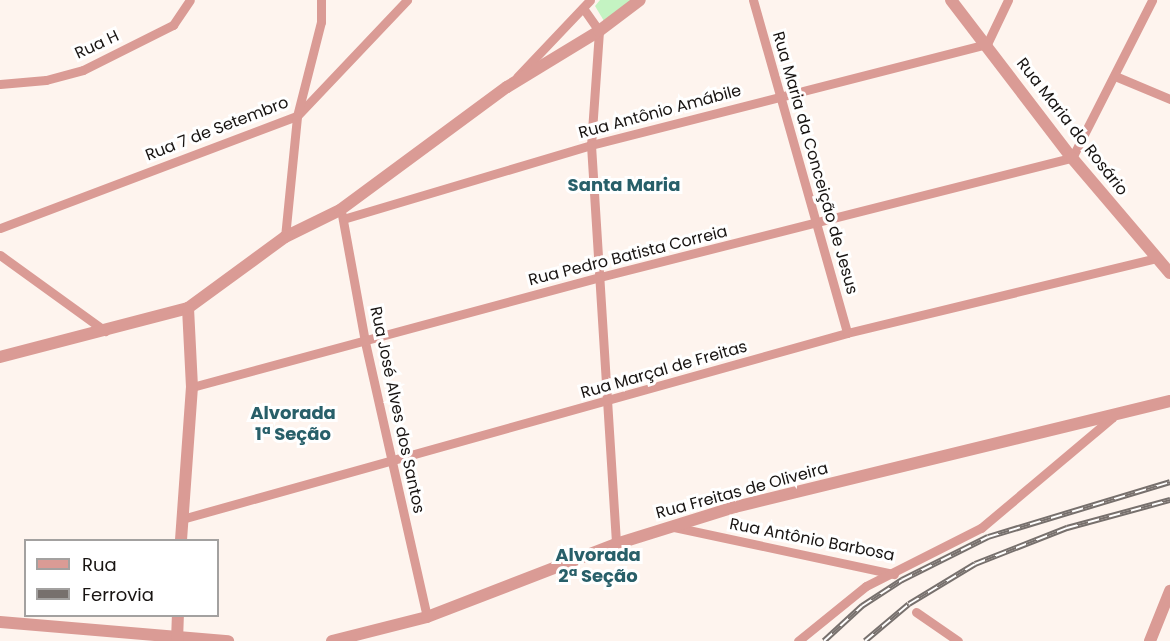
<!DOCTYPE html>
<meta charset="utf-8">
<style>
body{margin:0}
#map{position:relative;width:1170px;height:641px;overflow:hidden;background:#fef4ee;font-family:Poppins,sans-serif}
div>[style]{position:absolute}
.green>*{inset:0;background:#c4f3c2}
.minor>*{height:9px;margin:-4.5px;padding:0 4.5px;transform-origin:4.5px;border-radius:4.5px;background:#da9b95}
.tertiary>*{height:12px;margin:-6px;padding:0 6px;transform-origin:6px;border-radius:6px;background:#da9b95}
.rail>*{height:6px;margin-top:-3px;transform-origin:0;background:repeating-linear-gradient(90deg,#fff 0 11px,#77706d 0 22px);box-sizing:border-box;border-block:2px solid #77706d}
span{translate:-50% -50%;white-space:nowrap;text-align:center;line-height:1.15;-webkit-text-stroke:6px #fff;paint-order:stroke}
.street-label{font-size:16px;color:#181412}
.neighbourhood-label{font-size:18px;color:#285f69;font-weight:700}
.legend{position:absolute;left:24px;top:539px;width:195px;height:78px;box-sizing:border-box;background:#fff;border:2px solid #a3a1a0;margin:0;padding:8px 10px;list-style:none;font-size:18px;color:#181412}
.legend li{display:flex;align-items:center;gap:12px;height:30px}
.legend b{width:30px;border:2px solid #a3a1a0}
</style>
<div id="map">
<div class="green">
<div style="clip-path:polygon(600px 0,633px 0,604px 21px,595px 6px)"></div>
</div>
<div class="minor">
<div style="left:753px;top:0;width:346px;rotate:74.2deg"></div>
<div style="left:583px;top:8px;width:28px;rotate:55deg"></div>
<div style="left:599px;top:31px;width:114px;rotate:94deg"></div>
<div style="left:591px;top:145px;width:400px;rotate:86.4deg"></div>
<div style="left:1115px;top:76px;width:60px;rotate:22.7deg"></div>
<div style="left:517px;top:77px;width:106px;rotate:-46.5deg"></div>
<div style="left:0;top:84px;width:46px;rotate:-5deg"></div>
<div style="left:46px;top:80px;width:38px;rotate:-15deg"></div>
<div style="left:83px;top:70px;width:101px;rotate:-26.6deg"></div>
<div style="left:173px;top:25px;width:30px;rotate:-56deg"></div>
<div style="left:342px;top:215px;width:129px;rotate:79.7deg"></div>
<div style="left:365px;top:342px;width:282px;rotate:77.3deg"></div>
<div style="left:343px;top:219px;width:259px;rotate:-16.6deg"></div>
<div style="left:591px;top:145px;width:409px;rotate:-14.3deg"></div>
<div style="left:987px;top:44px;width:49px;rotate:-64.5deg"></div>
<div style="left:0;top:228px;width:317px;rotate:-20.7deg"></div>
<div style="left:297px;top:116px;width:160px;rotate:-46.5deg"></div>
<div style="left:285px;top:237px;width:122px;rotate:-84.3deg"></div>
<div style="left:297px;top:116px;width:97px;rotate:-75.7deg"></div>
<div style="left:321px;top:22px;width:22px;rotate:-90deg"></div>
<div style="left:0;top:255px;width:130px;rotate:35.9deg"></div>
<div style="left:192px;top:387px;width:423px;rotate:-15.1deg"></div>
<div style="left:600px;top:277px;width:487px;rotate:-14.2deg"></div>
<div style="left:1072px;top:158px;width:177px;rotate:-63.1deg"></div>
<div style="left:182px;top:519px;width:691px;rotate:-15.63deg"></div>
<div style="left:847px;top:333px;width:318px;rotate:-13.6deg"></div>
<div style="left:674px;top:527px;width:225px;rotate:12.1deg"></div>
<div style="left:916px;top:612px;width:51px;rotate:34.6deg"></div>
<div style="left:798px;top:641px;width:87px;rotate:-39deg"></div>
<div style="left:866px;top:586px;width:129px;rotate:-26.8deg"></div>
<div style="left:981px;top:528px;width:172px;rotate:-40.1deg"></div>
</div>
<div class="tertiary">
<div style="left:951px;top:0;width:199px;rotate:52.6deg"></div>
<div style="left:1072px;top:158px;width:151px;rotate:49.6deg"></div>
<div style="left:0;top:357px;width:194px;rotate:-14.6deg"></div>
<div style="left:188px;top:308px;width:120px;rotate:-36.2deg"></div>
<div style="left:285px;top:237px;width:61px;rotate:-26.1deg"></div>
<div style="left:340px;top:210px;width:207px;rotate:-36.4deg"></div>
<div style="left:507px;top:87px;width:108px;rotate:-31.3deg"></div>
<div style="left:599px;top:31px;width:51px;rotate:-37.1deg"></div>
<div style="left:181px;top:540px;width:153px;rotate:-85.9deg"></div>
<div style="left:192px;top:387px;width:79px;rotate:-92.9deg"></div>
<div style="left:0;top:622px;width:229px;rotate:4.8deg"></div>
<div style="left:177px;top:641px;width:25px;rotate:-88deg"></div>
<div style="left:332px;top:641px;width:98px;rotate:-14.2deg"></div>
<div style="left:427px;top:617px;width:203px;rotate:-21.1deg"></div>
<div style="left:616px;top:544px;width:125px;rotate:-17.3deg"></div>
<div style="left:735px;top:507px;width:448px;rotate:-13.7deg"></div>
<div style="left:1150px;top:641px;width:54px;rotate:-68.2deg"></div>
</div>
<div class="rail">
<div style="left:824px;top:641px;width:52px;rotate:-42.6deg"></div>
<div style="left:862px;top:606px;width:48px;rotate:-33deg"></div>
<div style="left:902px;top:580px;width:96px;rotate:-26.6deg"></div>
<div style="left:988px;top:537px;width:190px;rotate:-16.8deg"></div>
<div style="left:865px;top:641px;width:57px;rotate:-40.1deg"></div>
<div style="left:909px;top:604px;width:77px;rotate:-31.2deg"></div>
<div style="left:975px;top:564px;width:99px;rotate:-21.4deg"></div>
<div style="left:1067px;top:528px;width:107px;rotate:-15.2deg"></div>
</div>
<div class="street-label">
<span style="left:97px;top:45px;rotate:-25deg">Rua H</span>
<span style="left:660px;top:112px;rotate:-15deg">Rua Antônio Amábile</span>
<span style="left:1072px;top:127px;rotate:52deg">Rua Maria do Rosário</span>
<span style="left:217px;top:129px;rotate:-21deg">Rua 7 de Setembro</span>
<span style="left:815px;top:163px;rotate:74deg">Rua Maria da Conceição de Jesus</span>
<span style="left:628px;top:256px;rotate:-14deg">Rua Pedro Batista Correia</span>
<span style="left:664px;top:370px;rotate:-16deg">Rua Marçal de Freitas</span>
<span style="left:397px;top:410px;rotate:78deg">Rua José Alves dos Santos</span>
<span style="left:742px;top:491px;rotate:-15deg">Rua Freitas de Oliveira</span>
<span style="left:812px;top:540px;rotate:11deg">Rua Antônio Barbosa</span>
</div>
<div class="neighbourhood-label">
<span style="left:624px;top:185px">Santa Maria</span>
<span style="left:293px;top:424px">Alvorada<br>1ª Seção</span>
<span style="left:598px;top:566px">Alvorada<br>2ª Seção</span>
</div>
<ul class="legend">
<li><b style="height:8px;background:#da9b95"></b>Rua</li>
<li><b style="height:8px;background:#77706d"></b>Ferrovia</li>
</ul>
</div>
